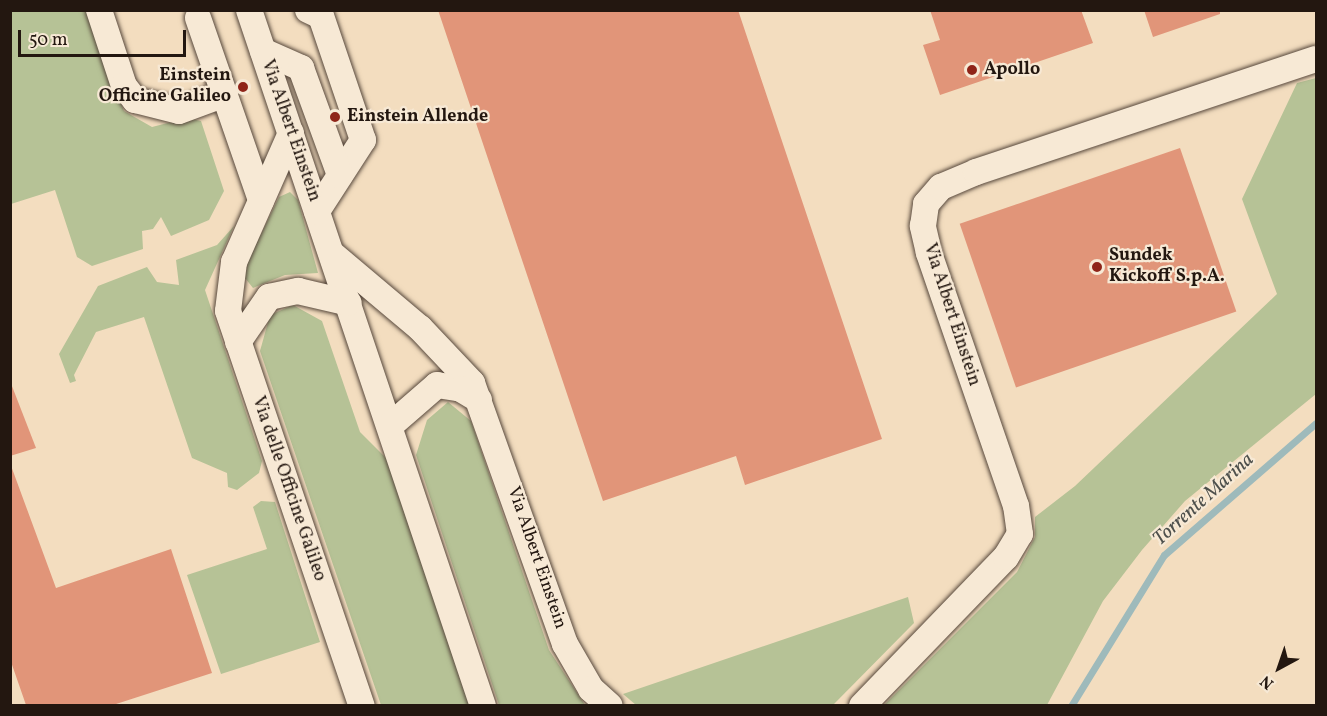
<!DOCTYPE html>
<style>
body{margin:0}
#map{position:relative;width:1327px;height:716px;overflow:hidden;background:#f3ddbf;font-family:Vollkorn,serif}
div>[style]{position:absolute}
.green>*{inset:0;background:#b6c296}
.stream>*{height:7px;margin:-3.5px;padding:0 3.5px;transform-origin:3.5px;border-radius:3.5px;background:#9ebabb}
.building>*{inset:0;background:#e19579;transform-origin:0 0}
.roads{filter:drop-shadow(0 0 2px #57483c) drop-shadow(0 0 2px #57483c)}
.minor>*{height:26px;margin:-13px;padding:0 13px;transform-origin:13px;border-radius:13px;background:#f7e9d5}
.dots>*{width:16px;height:16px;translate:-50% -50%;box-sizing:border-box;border:3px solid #f7e9d5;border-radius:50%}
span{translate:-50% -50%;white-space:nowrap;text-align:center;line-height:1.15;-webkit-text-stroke:4.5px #f7e9d5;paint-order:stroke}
.poi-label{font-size:18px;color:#231710;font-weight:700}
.left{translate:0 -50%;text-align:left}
.right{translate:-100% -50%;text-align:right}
.street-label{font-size:18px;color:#231710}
.water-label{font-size:20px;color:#4e504c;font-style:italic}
.frame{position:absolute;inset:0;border:12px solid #231710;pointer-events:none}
.north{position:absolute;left:1249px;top:638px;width:60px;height:60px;-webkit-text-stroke:4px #f7e9d5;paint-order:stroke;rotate:220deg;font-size:16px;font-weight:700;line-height:24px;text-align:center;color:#231710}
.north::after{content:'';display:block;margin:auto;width:21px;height:27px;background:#231710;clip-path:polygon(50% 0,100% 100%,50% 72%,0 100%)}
.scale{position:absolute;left:18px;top:30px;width:168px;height:27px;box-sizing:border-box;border:3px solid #231710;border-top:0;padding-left:8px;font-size:18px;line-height:21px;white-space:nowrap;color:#231710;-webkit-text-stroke:4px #f7e9d5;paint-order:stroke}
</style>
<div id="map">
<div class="green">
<div style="clip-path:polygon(10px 11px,86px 11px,124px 111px,152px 127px,187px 118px,201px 121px,224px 191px,209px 220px,171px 236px,161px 217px,153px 229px,142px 231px,143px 249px,92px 266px,77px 257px,55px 190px,11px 204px)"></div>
<div style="clip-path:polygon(1316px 78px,1316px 394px,1185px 501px,1142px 550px,1103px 601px,1047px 705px,884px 705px,1017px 572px,1035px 537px,1035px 517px,1075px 486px,1277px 294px,1242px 199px,1297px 83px)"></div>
<div style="clip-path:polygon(290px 192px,298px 200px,318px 273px,285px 275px,253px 288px,245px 278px,248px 261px,279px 197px)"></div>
<div style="clip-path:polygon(234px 226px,205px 290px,262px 461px,259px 473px,237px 490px,228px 487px,227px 473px,192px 458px,144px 317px,96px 332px,74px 375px,76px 381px,70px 383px,59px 354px,98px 286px,147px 267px,157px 282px,179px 285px,176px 260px,217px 245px)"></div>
<div style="clip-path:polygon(293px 305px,322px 321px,360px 432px,386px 458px,469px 705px,381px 705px,260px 351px,270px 315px)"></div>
<div style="clip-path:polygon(448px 402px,471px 421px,549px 650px,585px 705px,499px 705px,416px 455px,427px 420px)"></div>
<div style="clip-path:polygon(261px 501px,275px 502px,320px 642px,221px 674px,187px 575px,267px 549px,253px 507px)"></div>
<div style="clip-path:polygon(908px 597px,914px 623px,833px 705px,636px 705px,623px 694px)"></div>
</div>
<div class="stream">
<div style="left:1071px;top:706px;width:177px;rotate:-58.4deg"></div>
<div style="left:1164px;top:555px;width:201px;rotate:-41deg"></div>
</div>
<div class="building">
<div style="clip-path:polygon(438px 10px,738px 10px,882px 439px,745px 485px,736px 456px,603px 501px)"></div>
<div style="clip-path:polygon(930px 10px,1081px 10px,1093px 43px,940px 95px,923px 45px,940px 40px)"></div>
<div style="clip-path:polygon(1144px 10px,1220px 10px,1220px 14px,1153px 37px)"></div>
<div style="left:1180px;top:148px;width:173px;height:233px;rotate:71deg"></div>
<div style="clip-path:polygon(10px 381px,36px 448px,10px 456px)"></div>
<div style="clip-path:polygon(10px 463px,56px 588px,171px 549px,212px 673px,113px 705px,26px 705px,10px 659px)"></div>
</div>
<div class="roads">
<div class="minor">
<div style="left:99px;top:10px;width:80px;rotate:71.8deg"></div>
<div style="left:124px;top:86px;width:18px;rotate:52deg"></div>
<div style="left:135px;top:100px;width:45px;rotate:14deg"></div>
<div style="left:179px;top:111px;width:49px;rotate:-20.3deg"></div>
<div style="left:249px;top:10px;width:734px;rotate:71.42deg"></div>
<div style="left:308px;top:10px;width:14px;rotate:25deg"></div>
<div style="left:321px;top:16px;width:131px;rotate:71.3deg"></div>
<div style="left:363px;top:140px;width:85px;rotate:122.9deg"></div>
<div style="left:198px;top:18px;width:193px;rotate:70.9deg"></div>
<div style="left:263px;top:51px;width:42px;rotate:24.1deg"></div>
<div style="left:301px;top:68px;width:114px;rotate:70deg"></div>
<div style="left:291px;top:133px;width:141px;rotate:113.8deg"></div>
<div style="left:234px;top:262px;width:49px;rotate:97deg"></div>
<div style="left:228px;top:311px;width:417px;rotate:71.3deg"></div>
<div style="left:332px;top:254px;width:115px;rotate:40.1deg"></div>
<div style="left:420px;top:328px;width:76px;rotate:46.6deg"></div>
<div style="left:472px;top:383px;width:277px;rotate:70.4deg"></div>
<div style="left:565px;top:644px;width:52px;rotate:60deg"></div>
<div style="left:591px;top:689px;width:25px;rotate:42deg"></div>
<div style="left:238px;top:342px;width:55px;rotate:-55.4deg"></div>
<div style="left:269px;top:297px;width:30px;rotate:-12deg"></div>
<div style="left:298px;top:291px;width:52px;rotate:13.2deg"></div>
<div style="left:391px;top:425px;width:61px;rotate:-41deg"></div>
<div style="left:437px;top:385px;width:24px;rotate:9deg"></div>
<div style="left:461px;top:389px;width:21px;rotate:31deg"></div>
<div style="left:862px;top:706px;width:207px;rotate:-46deg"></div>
<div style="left:1006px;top:557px;width:27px;rotate:-59deg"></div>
<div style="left:1020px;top:534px;width:28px;rotate:-98deg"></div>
<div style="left:1016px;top:506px;width:268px;rotate:-109deg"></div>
<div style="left:929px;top:253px;width:28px;rotate:-103deg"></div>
<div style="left:923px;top:226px;width:22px;rotate:-82deg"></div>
<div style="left:926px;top:204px;width:23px;rotate:-49deg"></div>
<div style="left:941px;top:187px;width:38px;rotate:-23deg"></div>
<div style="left:976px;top:172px;width:358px;rotate:-18.4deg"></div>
</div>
</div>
<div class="dots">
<div style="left:972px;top:70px;background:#8f2418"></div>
<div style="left:243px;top:87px;background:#8f2418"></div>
<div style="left:335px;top:117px;background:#8f2418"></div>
<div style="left:1097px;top:267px;background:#8f2418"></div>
</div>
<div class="poi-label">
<span class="left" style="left:984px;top:70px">Apollo</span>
<span class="right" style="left:231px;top:87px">Einstein<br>Officine Galileo</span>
<span class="left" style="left:347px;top:117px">Einstein Allende</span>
<span class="left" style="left:1109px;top:267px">Sundek<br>Kickoff S.p.A.</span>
</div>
<div class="street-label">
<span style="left:290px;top:131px;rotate:71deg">Via Albert Einstein</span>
<span style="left:951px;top:315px;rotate:72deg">Via Albert Einstein</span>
<span style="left:288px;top:489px;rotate:71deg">Via delle Officine Galileo</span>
<span style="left:536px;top:558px;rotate:71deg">Via Albert Einstein</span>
</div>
<div class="water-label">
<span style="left:1204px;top:500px;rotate:-42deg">Torrente Marina</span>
</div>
<div class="frame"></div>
<div class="north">N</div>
<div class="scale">50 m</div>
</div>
